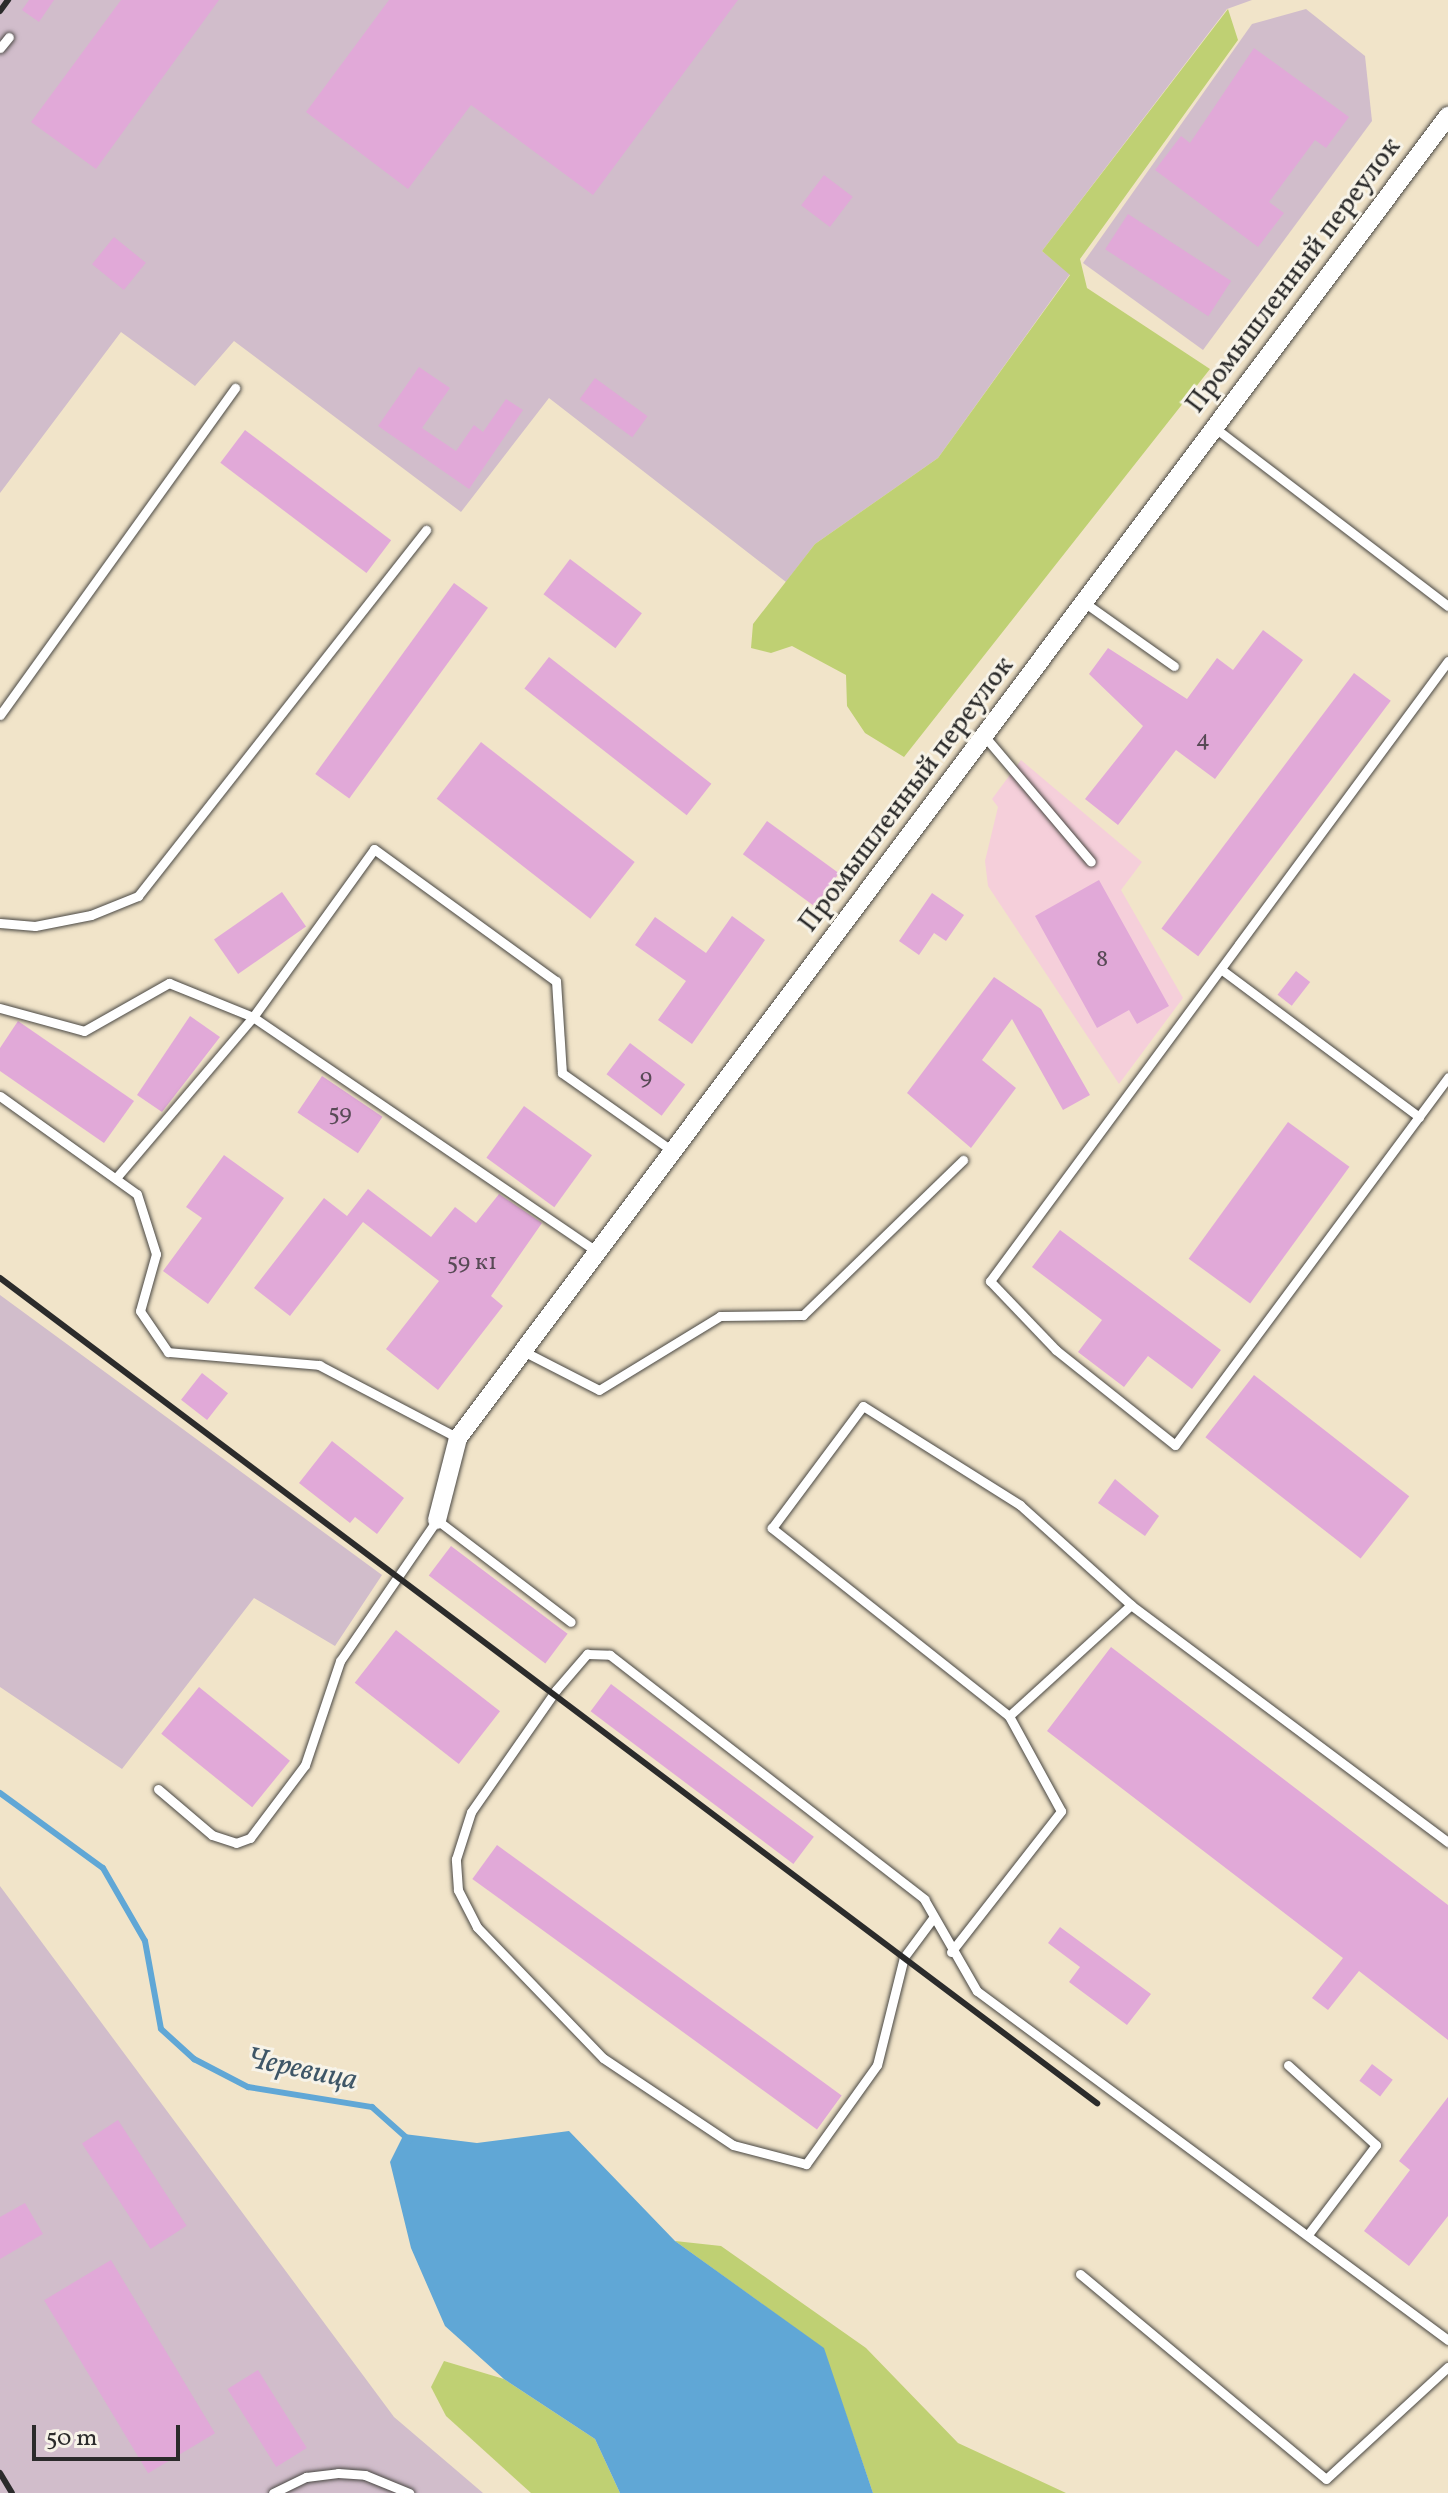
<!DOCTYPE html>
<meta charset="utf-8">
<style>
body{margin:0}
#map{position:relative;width:1448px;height:2493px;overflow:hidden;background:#f1e4c9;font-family:Vollkorn,serif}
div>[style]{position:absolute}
.built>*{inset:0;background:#f5cfda}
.industrial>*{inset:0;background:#d1bdcb}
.green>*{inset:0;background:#bfd073}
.water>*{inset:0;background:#60a7d6}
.stream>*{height:6px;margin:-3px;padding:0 3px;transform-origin:3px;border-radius:3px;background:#60a7d6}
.building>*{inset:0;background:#e1a9d8;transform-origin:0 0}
.roads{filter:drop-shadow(0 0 2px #494743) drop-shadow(0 0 2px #494743)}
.lane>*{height:9px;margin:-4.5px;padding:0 4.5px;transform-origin:4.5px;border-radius:4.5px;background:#fff}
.street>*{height:18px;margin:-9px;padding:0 9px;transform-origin:9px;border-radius:9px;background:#fff}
.rail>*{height:6px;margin:-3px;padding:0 3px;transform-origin:3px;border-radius:3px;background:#2b2b2b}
span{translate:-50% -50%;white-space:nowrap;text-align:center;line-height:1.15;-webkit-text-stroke:6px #f7f3e8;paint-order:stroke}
.number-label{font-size:24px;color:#584a56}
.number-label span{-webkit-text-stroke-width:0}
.street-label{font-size:28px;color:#2b2b2b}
.water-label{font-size:30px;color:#3e5667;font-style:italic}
.scale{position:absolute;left:32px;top:2425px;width:148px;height:36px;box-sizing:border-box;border:4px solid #2b2b2b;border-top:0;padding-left:10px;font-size:24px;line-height:28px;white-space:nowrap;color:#2b2b2b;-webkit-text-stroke:6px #f7f3e8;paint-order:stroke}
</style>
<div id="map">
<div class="built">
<div style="clip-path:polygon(1021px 760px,1142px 862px,1121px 890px,1183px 998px,1119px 1084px,988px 886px,985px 861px,998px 807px,992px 799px)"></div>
</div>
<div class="industrial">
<div style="clip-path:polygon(0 0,1252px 0,1227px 9px,1042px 251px,1070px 274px,938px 458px,815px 544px,786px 582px,549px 398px,461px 512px,234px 341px,195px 386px,121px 332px,0 493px)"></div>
<div style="clip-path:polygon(1306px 9px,1365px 56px,1372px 121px,1203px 350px,1083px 263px,1252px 24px)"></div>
<div style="clip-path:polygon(0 1295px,382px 1575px,335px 1646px,254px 1598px,122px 1769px,0 1687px)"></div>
<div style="clip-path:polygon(0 1886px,394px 2417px,483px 2493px,0 2493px)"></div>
</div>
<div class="green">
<div style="clip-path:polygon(1228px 9px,1238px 40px,1080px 259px,1087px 288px,1210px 369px,904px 757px,865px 733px,847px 706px,846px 675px,792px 646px,771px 653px,751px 648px,753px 624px,815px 544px,938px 458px,1070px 275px,1042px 251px)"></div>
<div style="clip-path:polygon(675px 2241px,721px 2246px,866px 2348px,958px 2443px,1066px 2493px,873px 2493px,823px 2348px)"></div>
<div style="clip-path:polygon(444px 2361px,504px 2379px,595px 2439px,620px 2493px,531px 2493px,446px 2416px,431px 2387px)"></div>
</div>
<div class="water">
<div style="clip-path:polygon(569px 2131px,675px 2241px,824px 2348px,873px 2493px,620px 2493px,595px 2439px,504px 2379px,445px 2326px,411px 2248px,390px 2162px,404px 2134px,477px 2143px)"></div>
</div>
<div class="stream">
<div style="left:0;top:1793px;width:127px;rotate:36.1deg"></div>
<div style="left:103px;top:1868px;width:84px;rotate:60.1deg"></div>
<div style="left:145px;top:1941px;width:89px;rotate:79.7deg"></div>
<div style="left:161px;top:2029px;width:45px;rotate:42.3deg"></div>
<div style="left:194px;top:2059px;width:61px;rotate:27.4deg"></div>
<div style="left:248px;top:2087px;width:126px;rotate:9.2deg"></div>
<div style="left:372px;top:2107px;width:50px;rotate:41.7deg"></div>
</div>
<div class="building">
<div style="clip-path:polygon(29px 0,54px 0,39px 22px,22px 10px)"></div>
<div style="clip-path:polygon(121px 0,219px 0,96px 169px,31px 122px)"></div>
<div style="clip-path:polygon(389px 0,738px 0,593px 195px,471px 105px,408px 189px,306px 112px)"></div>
<div style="clip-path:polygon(1254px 48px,1349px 117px,1326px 148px,1315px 140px,1269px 202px,1284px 213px,1258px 247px,1155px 170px,1181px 136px,1190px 143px)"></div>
<div style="left:824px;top:175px;width:36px;height:38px;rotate:37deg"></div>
<div style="left:1128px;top:214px;width:123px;height:42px;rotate:33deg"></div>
<div style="left:114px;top:237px;width:41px;height:35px;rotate:39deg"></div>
<div style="clip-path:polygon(419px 367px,450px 388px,422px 428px,456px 451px,474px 425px,483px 432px,506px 399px,523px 410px,469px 489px,378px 426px)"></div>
<div style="left:595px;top:378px;width:65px;height:26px;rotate:36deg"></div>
<div style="left:245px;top:430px;width:183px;height:41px;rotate:37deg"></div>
<div style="left:570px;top:559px;width:90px;height:44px;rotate:37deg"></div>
<div style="left:454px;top:583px;width:42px;height:236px;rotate:36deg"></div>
<div style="clip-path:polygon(1263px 630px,1303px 660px,1215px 779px,1176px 750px,1118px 825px,1085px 799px,1143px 726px,1089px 674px,1108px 648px,1187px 699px,1217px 658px,1233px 670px)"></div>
<div style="left:549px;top:657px;width:206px;height:40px;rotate:38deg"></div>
<div style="left:1354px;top:673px;width:46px;height:320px;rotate:37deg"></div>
<div style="left:481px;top:742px;width:195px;height:72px;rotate:38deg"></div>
<div style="left:767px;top:821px;width:89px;height:41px;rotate:36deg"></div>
<div style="clip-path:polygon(1099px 880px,1169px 1006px,1137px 1024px,1129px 1010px,1097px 1028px,1035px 916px)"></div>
<div style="left:282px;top:892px;width:42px;height:83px;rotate:55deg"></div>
<div style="clip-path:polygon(932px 893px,964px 915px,946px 941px,934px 933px,919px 955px,899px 941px)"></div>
<div style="clip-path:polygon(732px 916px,765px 940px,692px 1044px,658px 1020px,686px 981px,635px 945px,655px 917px,706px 953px)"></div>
<div style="left:1296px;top:971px;width:18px;height:30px;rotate:38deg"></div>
<div style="clip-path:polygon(994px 977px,1041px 1009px,1090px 1095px,1063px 1110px,1012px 1019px,982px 1060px,1016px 1088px,971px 1148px,907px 1093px)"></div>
<div style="clip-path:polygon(190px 1016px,220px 1037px,162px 1112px,137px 1095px)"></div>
<div style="clip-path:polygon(18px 1021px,134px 1101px,104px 1143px,0 1071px,0 1048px)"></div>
<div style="left:630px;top:1043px;width:69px;height:39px;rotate:37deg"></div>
<div style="left:322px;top:1076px;width:73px;height:44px;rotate:34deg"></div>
<div style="left:524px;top:1106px;width:84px;height:64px;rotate:36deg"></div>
<div style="left:1288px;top:1122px;width:76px;height:169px;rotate:36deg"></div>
<div style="clip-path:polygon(224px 1155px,284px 1198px,208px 1304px,163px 1271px,202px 1218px,186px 1207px)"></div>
<div style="clip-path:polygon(368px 1189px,431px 1237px,455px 1207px,476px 1223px,499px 1194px,542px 1223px,491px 1296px,503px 1306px,438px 1390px,386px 1349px,439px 1281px,363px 1222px,290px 1316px,254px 1288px,324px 1198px,347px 1216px)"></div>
<div style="clip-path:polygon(1060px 1230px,1221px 1350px,1192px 1389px,1148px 1356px,1124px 1387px,1078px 1352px,1102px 1320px,1032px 1267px)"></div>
<div style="left:202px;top:1373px;width:33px;height:34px;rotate:38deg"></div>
<div style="left:1254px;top:1375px;width:197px;height:79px;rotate:38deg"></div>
<div style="clip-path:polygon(332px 1441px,404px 1498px,377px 1534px,355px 1517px,350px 1523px,299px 1483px)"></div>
<div style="clip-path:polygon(1115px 1479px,1159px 1516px,1145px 1536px,1098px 1503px)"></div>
<div style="left:451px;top:1546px;width:146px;height:37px;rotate:37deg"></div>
<div style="left:396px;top:1630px;width:132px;height:67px;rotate:38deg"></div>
<div style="clip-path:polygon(1111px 1647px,1448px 1905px,1448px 2040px,1359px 1971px,1328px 2010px,1312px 1998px,1343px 1958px,1047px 1731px)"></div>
<div style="left:611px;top:1684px;width:254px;height:34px;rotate:37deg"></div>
<div style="left:199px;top:1687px;width:117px;height:60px;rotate:39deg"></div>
<div style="left:497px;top:1845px;width:426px;height:42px;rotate:36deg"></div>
<div style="clip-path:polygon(1060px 1927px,1151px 1994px,1127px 2025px,1069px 1982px,1080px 1967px,1048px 1943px)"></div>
<div style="left:1372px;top:2064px;width:26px;height:21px;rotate:37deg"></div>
<div style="clip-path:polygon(1448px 2097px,1448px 2216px,1409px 2266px,1364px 2231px,1410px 2170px,1399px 2161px)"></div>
<div style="left:118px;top:2120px;width:126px;height:43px;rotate:57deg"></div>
<div style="clip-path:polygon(25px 2203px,43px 2234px,0 2259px,0 2217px)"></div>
<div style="left:111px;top:2260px;width:202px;height:78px;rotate:59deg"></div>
<div style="left:258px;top:2370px;width:92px;height:36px;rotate:58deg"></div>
</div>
<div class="roads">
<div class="lane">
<div style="left:0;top:48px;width:14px;rotate:-51deg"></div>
<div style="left:1215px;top:428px;width:293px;rotate:37.4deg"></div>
<div style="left:1085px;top:603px;width:109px;rotate:35.3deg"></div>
<div style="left:1448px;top:661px;width:771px;rotate:126.45deg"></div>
<div style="left:990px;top:1281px;width:95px;rotate:46.3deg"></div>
<div style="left:1056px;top:1350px;width:152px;rotate:38.6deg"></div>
<div style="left:1175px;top:1445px;width:458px;rotate:-53.4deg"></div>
<div style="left:0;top:715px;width:403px;rotate:-54.3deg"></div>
<div style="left:986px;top:738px;width:162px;rotate:49.7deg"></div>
<div style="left:0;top:923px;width:35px;rotate:5deg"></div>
<div style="left:35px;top:926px;width:57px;rotate:-11.1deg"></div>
<div style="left:91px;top:915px;width:51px;rotate:-22deg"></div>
<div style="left:138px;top:896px;width:466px;rotate:-51.8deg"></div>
<div style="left:1222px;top:970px;width:246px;rotate:36.7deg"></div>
<div style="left:0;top:1008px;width:87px;rotate:15.3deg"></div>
<div style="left:84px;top:1031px;width:98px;rotate:-29.5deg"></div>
<div style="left:169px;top:983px;width:91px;rotate:22deg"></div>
<div style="left:253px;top:1017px;width:417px;rotate:34.3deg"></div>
<div style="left:0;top:1096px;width:168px;rotate:35.6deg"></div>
<div style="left:137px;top:1194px;width:63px;rotate:72.4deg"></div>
<div style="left:156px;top:1254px;width:59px;rotate:105.7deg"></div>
<div style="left:140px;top:1311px;width:50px;rotate:55.7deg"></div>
<div style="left:168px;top:1352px;width:152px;rotate:4.9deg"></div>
<div style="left:319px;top:1365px;width:157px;rotate:27.7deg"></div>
<div style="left:116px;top:1178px;width:211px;rotate:-49.6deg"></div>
<div style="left:253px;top:1017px;width:207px;rotate:-54.2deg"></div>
<div style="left:374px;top:849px;width:225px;rotate:36deg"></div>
<div style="left:556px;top:981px;width:92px;rotate:86.3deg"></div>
<div style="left:562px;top:1073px;width:137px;rotate:35.2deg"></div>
<div style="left:523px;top:1351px;width:85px;rotate:27.2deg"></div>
<div style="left:599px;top:1390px;width:142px;rotate:-31.4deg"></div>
<div style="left:720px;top:1316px;width:83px;rotate:-0.7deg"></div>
<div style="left:803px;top:1315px;width:223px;rotate:-44.1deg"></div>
<div style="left:1009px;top:1716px;width:303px;rotate:-141.6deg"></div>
<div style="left:772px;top:1528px;width:152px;rotate:-53.3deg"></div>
<div style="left:863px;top:1406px;width:186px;rotate:32.2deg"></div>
<div style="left:1020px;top:1505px;width:149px;rotate:42deg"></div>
<div style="left:158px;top:1789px;width:71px;rotate:40.4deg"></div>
<div style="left:212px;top:1835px;width:25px;rotate:18deg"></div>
<div style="left:236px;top:1843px;width:15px;rotate:-20deg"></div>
<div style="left:250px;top:1838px;width:91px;rotate:-53deg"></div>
<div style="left:305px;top:1765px;width:110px;rotate:-71.4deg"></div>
<div style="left:340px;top:1661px;width:171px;rotate:-55.5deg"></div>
<div style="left:437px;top:1520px;width:168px;rotate:37.3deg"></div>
<div style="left:933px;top:1918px;width:49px;rotate:126.6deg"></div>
<div style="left:904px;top:1957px;width:111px;rotate:104deg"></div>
<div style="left:877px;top:2065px;width:122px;rotate:125.6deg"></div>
<div style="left:806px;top:2164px;width:75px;rotate:-165.4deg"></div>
<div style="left:733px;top:2145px;width:156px;rotate:-146.2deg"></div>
<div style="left:603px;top:2058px;width:182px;rotate:-133.9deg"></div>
<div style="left:477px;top:1927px;width:42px;rotate:-117.2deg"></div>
<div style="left:458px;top:1890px;width:31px;rotate:-94deg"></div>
<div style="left:456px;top:1859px;width:49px;rotate:-72.3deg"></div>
<div style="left:471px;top:1812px;width:149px;rotate:-55.1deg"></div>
<div style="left:556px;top:1690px;width:48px;rotate:-49.3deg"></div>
<div style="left:587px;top:1654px;width:23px;rotate:2deg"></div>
<div style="left:610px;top:1655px;width:398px;rotate:37.8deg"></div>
<div style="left:924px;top:1899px;width:106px;rotate:60.1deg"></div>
<div style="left:977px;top:1991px;width:586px;rotate:36.54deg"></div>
<div style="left:951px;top:1952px;width:179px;rotate:-52deg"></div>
<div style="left:1061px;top:1811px;width:108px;rotate:-118.7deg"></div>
<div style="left:1009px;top:1716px;width:165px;rotate:-42.3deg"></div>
<div style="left:1131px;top:1605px;width:396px;rotate:36.8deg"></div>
<div style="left:1288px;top:2065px;width:119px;rotate:42.3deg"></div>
<div style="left:1376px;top:2145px;width:109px;rotate:127.2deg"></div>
<div style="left:1080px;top:2274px;width:320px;rotate:39.8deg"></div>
<div style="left:1326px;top:2479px;width:166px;rotate:-42.6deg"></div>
<div style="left:273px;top:2493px;width:37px;rotate:-26deg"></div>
<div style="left:306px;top:2477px;width:32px;rotate:-7deg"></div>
<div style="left:338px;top:2473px;width:27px;rotate:4deg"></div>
<div style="left:365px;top:2475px;width:48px;rotate:22.2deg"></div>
</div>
<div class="street">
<div style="left:437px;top:1520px;width:85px;rotate:-75.6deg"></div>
<div style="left:458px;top:1438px;width:1652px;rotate:-53.17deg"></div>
</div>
</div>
<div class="rail">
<div style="left:0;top:11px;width:14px;rotate:-54deg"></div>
<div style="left:0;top:1278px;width:1373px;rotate:36.95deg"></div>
<div style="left:0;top:2473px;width:23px;rotate:59deg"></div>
</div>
<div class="number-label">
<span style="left:1203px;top:741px">4</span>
<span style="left:1102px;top:961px">8</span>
<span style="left:646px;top:1079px">9</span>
<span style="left:340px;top:1115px">59</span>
<span style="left:472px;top:1264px">59 к1</span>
</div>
<div class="street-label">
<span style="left:1294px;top:276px;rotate:-53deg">Промышленный переулок</span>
<span style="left:907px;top:795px;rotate:-53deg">Промышленный переулок</span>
</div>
<div class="water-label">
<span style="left:302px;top:2070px;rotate:12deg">Черевица</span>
</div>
<div class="scale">50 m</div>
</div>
